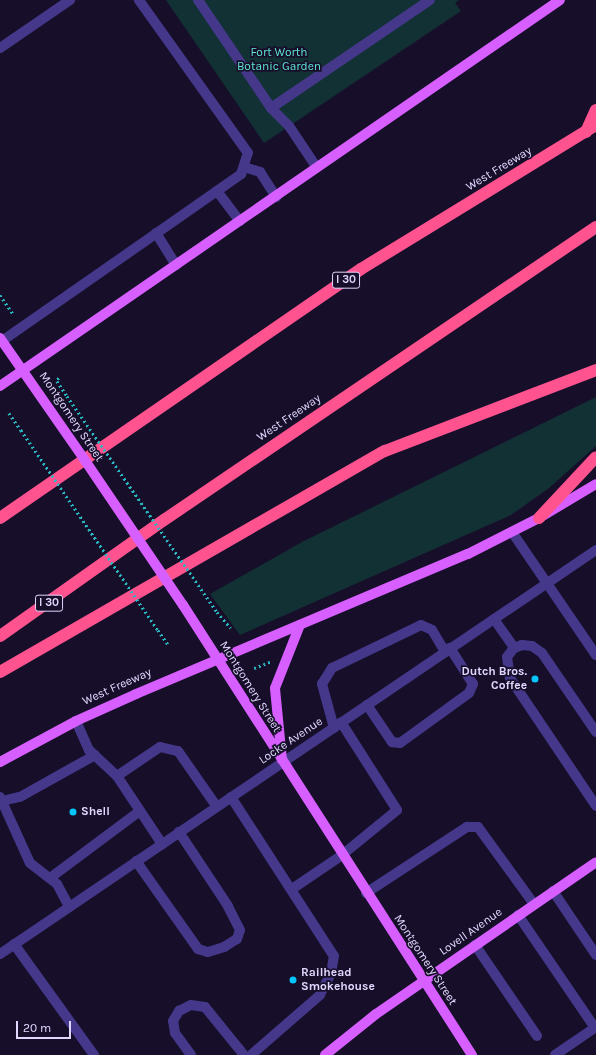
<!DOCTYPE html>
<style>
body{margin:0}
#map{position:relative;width:596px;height:1055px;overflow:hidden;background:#170f2a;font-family:Karla,sans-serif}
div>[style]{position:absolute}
.green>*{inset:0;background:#123135}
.path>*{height:2.5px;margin-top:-1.25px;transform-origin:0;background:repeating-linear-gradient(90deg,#29b8c2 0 2px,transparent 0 5px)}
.minor>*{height:10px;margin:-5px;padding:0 5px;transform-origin:5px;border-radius:5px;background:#45388b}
.major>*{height:10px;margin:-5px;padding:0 5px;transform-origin:5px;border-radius:5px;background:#d75fff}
.highway>*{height:12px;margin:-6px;padding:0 6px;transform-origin:6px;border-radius:6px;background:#ff5390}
.path-bridge>*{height:2.5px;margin-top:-1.25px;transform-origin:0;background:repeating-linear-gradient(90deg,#29b8c2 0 2px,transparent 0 5px)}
.major-bridge>*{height:10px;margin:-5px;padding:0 5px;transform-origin:5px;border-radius:5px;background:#d75fff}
.dots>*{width:11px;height:11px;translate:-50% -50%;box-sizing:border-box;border:2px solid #170f2a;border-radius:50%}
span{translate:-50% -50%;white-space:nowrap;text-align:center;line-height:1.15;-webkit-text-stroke:3.5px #170f2a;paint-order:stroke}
.shield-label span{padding:1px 3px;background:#170f2a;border:1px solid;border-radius:3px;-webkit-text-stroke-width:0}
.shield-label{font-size:11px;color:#e2d8ff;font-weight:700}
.park-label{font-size:12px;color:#5de7d5}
.street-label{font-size:12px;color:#e2d8ff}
.poi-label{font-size:12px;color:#e2d8ff;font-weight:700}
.right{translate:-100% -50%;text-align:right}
.left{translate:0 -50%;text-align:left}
.scale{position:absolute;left:16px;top:1021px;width:55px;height:18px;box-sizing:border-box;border:2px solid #e2d8ff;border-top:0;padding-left:5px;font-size:12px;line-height:14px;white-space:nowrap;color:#e2d8ff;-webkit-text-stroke:3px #170f2a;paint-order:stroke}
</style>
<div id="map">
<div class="green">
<div style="clip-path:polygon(166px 0,459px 0,455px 3px,461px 11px,264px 143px)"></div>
<div style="clip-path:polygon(596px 397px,596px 446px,549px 488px,511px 515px,240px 635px,210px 594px,302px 542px)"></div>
</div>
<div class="path">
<div style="left:0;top:295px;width:24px;rotate:55deg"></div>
<div style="left:59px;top:378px;width:4px;rotate:124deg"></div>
<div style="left:57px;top:381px;width:18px;rotate:56deg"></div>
<div style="left:9px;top:413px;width:21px;rotate:55deg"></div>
<div style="left:217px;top:612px;width:21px;rotate:49deg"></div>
<div style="left:158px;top:630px;width:19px;rotate:55deg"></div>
<div style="left:254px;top:668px;width:17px;rotate:-21deg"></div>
</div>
<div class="minor">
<div style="left:198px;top:0;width:130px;rotate:55.9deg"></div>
<div style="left:271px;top:108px;width:25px;rotate:45deg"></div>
<div style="left:289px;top:126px;width:50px;rotate:56.3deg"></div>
<div style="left:0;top:48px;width:85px;rotate:-34.4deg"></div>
<div style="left:271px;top:108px;width:192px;rotate:-34.2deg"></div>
<div style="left:244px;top:167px;width:17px;rotate:17deg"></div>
<div style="left:260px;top:172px;width:30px;rotate:57deg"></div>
<div style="left:217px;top:191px;width:38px;rotate:53deg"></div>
<div style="left:156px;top:233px;width:38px;rotate:58deg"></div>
<div style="left:2px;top:341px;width:292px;rotate:-34.9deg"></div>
<div style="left:241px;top:174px;width:22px;rotate:-72deg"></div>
<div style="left:248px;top:153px;width:188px;rotate:-125.5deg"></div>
<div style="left:512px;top:532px;width:149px;rotate:55.7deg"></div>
<div style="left:494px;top:619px;width:35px;rotate:55deg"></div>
<div style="left:367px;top:705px;width:45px;rotate:56deg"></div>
<div style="left:392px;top:742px;width:8px;rotate:7deg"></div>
<div style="left:400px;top:743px;width:85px;rotate:-35.9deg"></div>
<div style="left:469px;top:693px;width:10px;rotate:-66deg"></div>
<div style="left:473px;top:684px;width:43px;rotate:-122.6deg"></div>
<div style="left:76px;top:721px;width:32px;rotate:66deg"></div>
<div style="left:89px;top:750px;width:38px;rotate:43deg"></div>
<div style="left:117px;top:776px;width:82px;rotate:56.5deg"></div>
<div style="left:334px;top:728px;width:46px;rotate:-105.3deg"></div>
<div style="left:322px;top:684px;width:19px;rotate:-58deg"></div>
<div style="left:332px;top:668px;width:99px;rotate:-25.8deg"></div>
<div style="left:421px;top:625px;width:12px;rotate:24deg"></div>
<div style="left:432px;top:630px;width:26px;rotate:59deg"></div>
<div style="left:596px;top:732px;width:96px;rotate:-124.4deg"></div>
<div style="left:542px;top:653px;width:12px;rotate:-145deg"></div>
<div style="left:532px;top:646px;width:10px;rotate:-174deg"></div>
<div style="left:522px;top:645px;width:9px;rotate:159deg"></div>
<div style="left:514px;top:648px;width:11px;rotate:128deg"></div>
<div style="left:507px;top:657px;width:21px;rotate:82deg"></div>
<div style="left:510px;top:678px;width:154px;rotate:56.1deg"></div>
<div style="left:117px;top:776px;width:52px;rotate:-34deg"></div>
<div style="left:160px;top:747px;width:18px;rotate:13deg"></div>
<div style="left:178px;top:751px;width:68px;rotate:55.1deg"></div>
<div style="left:0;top:797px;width:72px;rotate:65.6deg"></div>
<div style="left:30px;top:863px;width:34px;rotate:38deg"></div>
<div style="left:57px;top:884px;width:26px;rotate:62deg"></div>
<div style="left:231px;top:797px;width:189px;rotate:57.1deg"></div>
<div style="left:334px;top:956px;width:17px;rotate:100deg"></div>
<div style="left:331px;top:973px;width:25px;rotate:117deg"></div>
<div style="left:320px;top:995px;width:91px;rotate:139deg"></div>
<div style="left:2px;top:801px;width:18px;rotate:-13deg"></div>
<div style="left:20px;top:797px;width:86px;rotate:-29.2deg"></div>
<div style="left:136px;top:861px;width:108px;rotate:54.8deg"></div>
<div style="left:198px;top:949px;width:10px;rotate:17deg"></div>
<div style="left:208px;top:952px;width:17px;rotate:-17deg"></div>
<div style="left:224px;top:947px;width:15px;rotate:-32deg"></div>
<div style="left:237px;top:939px;width:9px;rotate:-72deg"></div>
<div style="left:240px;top:930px;width:27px;rotate:-117deg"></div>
<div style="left:228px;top:906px;width:89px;rotate:-123.5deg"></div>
<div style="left:50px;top:878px;width:112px;rotate:-36.7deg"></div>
<div style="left:292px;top:889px;width:60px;rotate:-34.2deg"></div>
<div style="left:342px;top:855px;width:71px;rotate:-39.3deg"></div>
<div style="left:397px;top:810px;width:104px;rotate:-122.5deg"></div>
<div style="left:553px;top:891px;width:77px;rotate:56.1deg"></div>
<div style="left:366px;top:893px;width:121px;rotate:-33.2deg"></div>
<div style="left:467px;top:827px;width:11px"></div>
<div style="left:478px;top:827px;width:95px;rotate:54deg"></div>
<div style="left:518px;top:915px;width:137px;rotate:55.7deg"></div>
<div style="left:14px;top:944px;width:137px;rotate:54.2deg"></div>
<div style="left:475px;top:945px;width:110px;rotate:55.7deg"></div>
<div style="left:0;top:954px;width:720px;rotate:-34.13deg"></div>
<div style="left:191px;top:1055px;width:27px;rotate:-126deg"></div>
<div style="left:175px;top:1033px;width:12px;rotate:-99deg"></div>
<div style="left:173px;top:1021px;width:12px;rotate:-59deg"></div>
<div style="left:179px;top:1011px;width:13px;rotate:-27deg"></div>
<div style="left:191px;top:1005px;width:14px;rotate:8deg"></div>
<div style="left:205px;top:1007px;width:62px;rotate:50.9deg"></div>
<div style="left:555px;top:1055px;width:50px;rotate:-34.3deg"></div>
</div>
<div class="major">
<div style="left:0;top:338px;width:144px;rotate:55.2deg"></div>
<div style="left:0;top:386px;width:680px;rotate:-34.58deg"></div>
<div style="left:183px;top:605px;width:535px;rotate:57.29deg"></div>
<div style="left:282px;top:760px;width:72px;rotate:-95.6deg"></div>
<div style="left:275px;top:688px;width:68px;rotate:-68.4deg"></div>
<div style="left:0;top:762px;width:86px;rotate:-28.3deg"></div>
<div style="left:76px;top:721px;width:66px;rotate:-24.2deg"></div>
<div style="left:136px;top:694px;width:360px;rotate:-22.9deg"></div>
<div style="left:468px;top:554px;width:80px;rotate:-26.9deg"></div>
<div style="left:539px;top:518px;width:66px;rotate:-30.8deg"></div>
<div style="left:325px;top:1055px;width:65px;rotate:-38.8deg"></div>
<div style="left:376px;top:1014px;width:267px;rotate:-34.6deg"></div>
</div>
<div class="highway">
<div style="left:586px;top:132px;width:24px;rotate:-66deg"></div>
<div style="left:0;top:518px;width:439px;rotate:-34.6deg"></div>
<div style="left:361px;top:269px;width:276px;rotate:-31.5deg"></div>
<div style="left:539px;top:518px;width:83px;rotate:-46.9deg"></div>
<div style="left:0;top:636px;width:201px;rotate:-35.3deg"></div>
<div style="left:164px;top:520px;width:522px;rotate:-34.15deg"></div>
<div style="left:0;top:672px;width:444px;rotate:-29.9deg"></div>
<div style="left:385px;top:451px;width:226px;rotate:-21deg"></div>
</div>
<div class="path-bridge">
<div style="left:67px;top:396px;width:263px;rotate:55.2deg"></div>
<div style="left:21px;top:430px;width:242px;rotate:55.6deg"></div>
</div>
<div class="major-bridge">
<div style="left:82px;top:456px;width:180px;rotate:55.9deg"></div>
</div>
<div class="dots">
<div style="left:535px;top:679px;background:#04c6ff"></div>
<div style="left:73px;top:812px;background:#04c6ff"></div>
<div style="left:293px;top:980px;background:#04c6ff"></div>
</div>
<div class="shield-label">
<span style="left:346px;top:280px">I 30</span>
<span style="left:49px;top:603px">I 30</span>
</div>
<div class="park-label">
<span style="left:279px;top:60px">Fort Worth<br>Botanic Garden</span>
</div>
<div class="street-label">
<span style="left:499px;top:169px;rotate:-31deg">West Freeway</span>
<span style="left:71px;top:417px;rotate:56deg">Montgomery Street</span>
<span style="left:289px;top:418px;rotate:-34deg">West Freeway</span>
<span style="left:117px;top:687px;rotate:-24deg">West Freeway</span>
<span style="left:250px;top:687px;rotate:58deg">Montgomery Street</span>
<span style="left:291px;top:741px;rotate:-34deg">Locke Avenue</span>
<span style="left:471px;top:932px;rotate:-35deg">Lovell Avenue</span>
<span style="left:425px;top:960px;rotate:57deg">Montgomery Street</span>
</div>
<div class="poi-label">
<span class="right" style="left:527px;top:679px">Dutch Bros.<br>Coffee</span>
<span class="left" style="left:81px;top:812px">Shell</span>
<span class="left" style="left:301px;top:980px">Railhead<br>Smokehouse</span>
</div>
<div class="scale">20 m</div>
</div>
